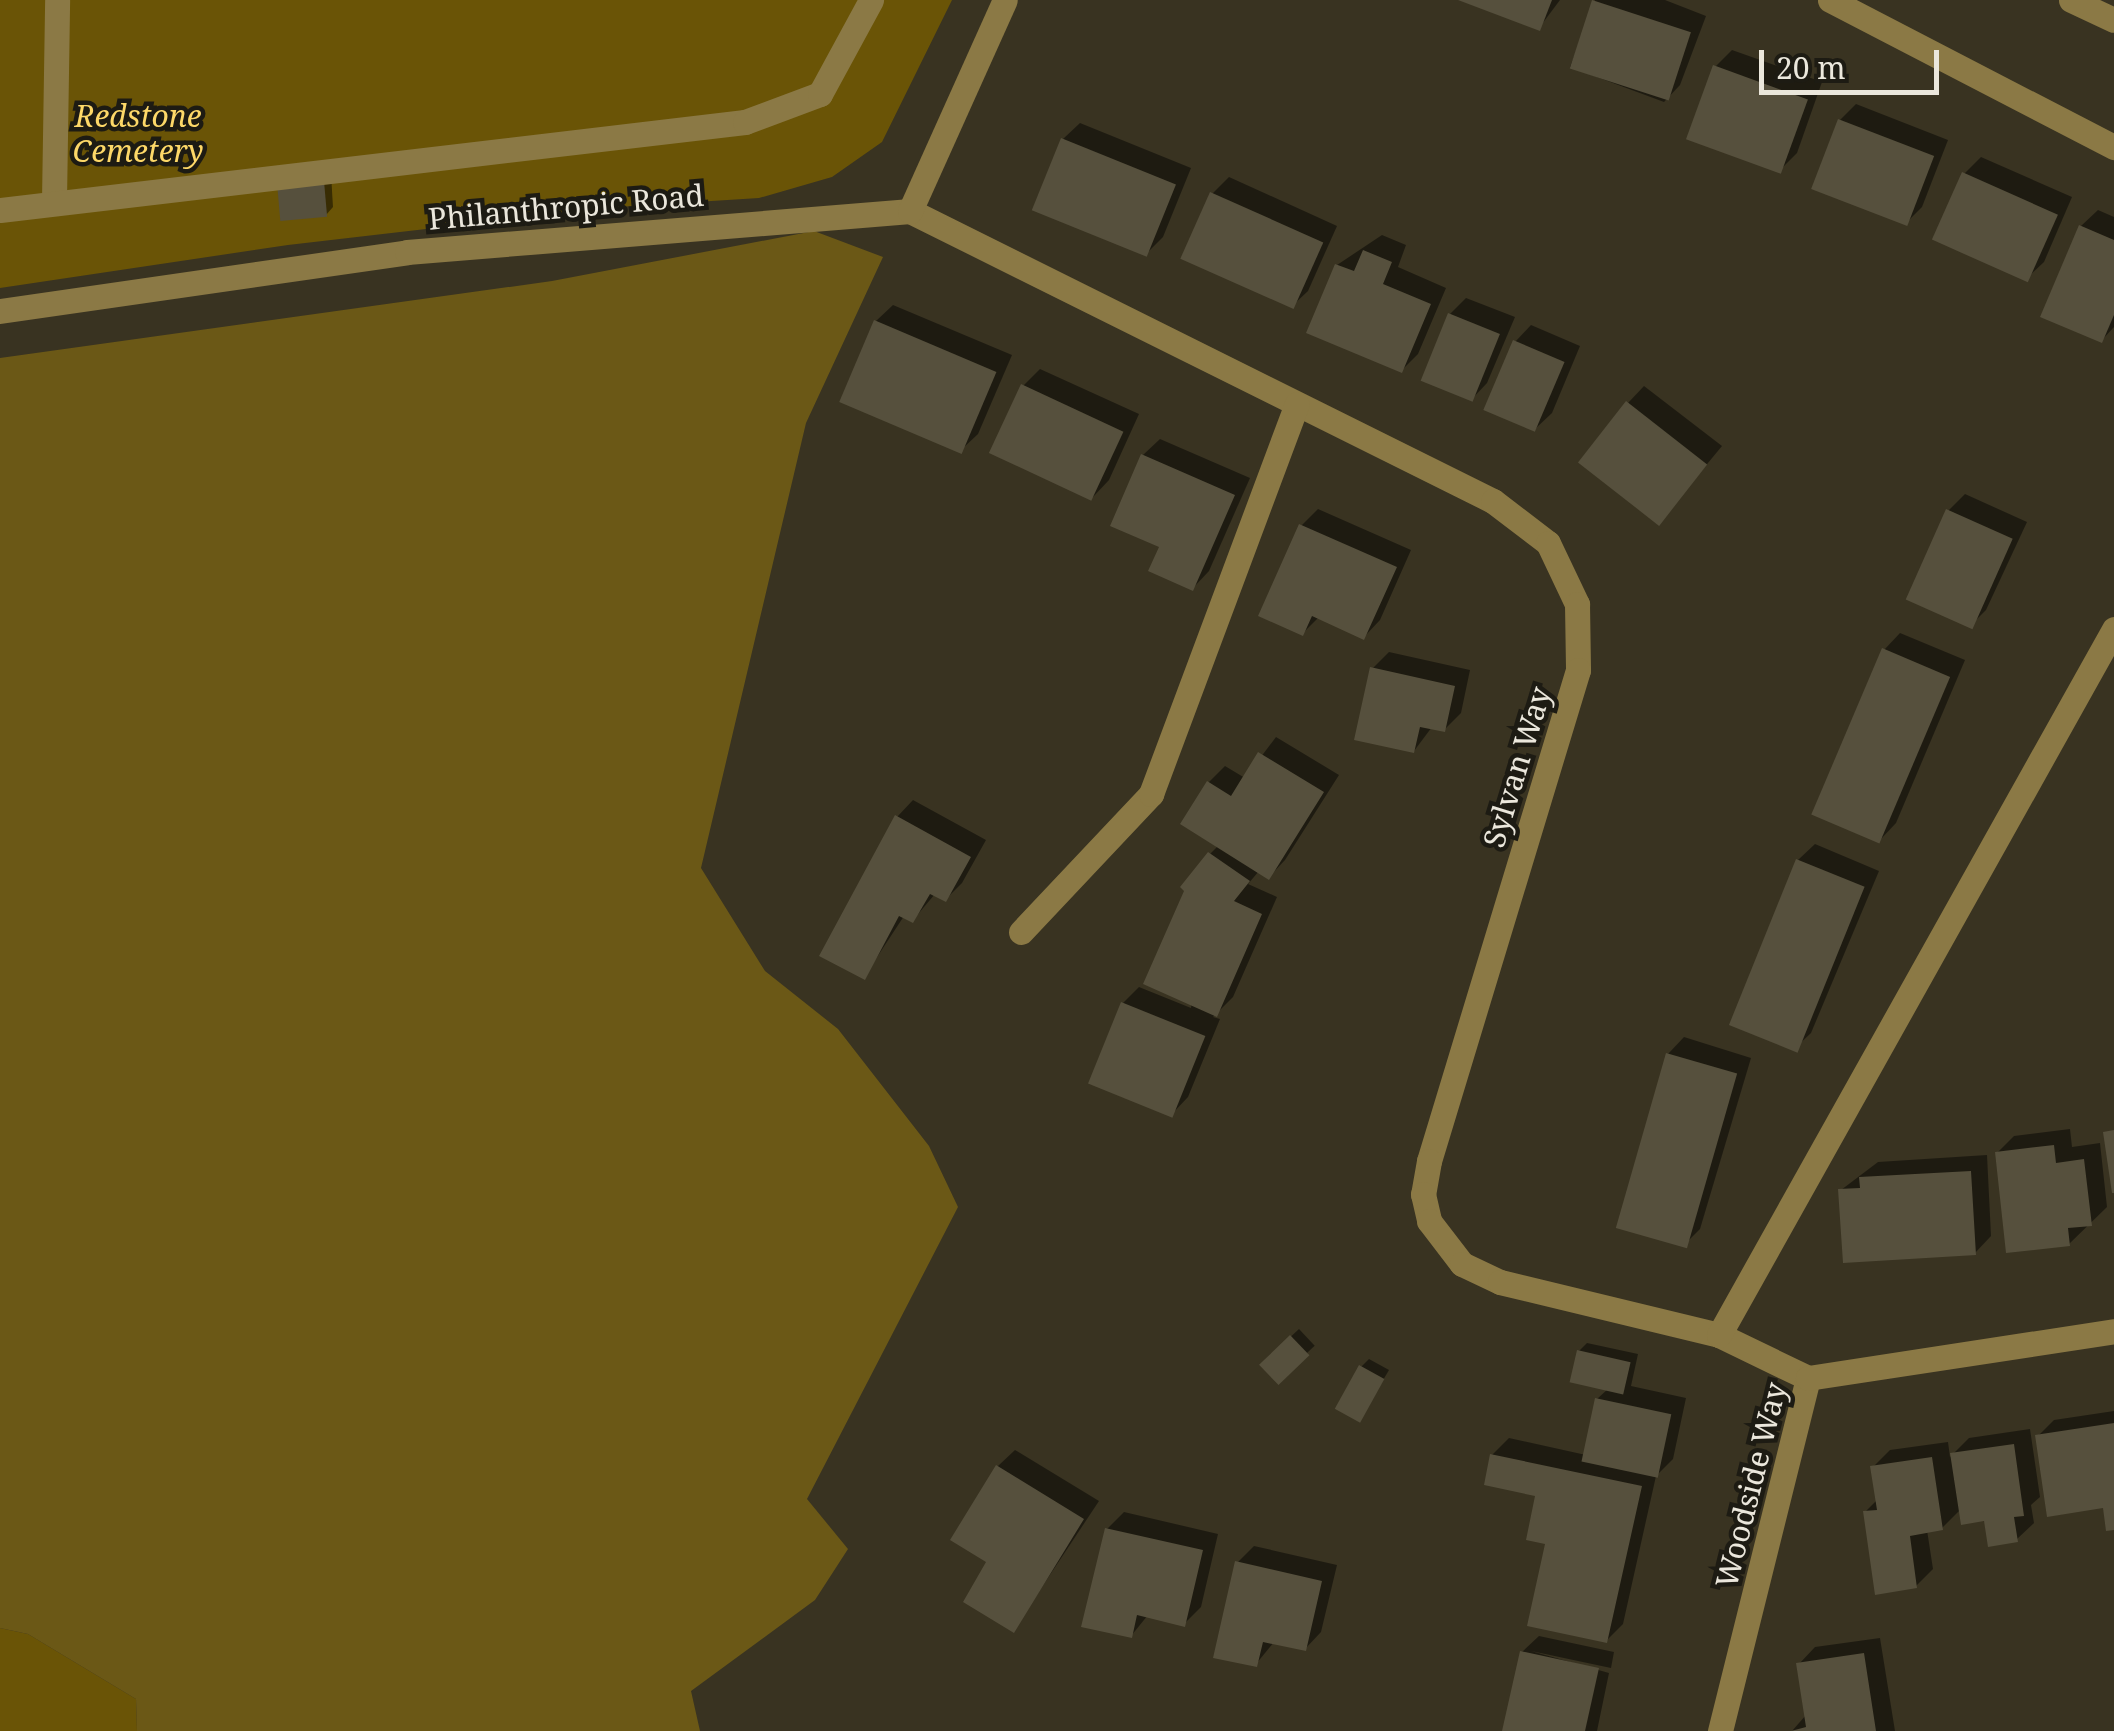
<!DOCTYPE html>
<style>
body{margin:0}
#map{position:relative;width:2114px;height:1731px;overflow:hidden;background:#393321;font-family:"Noto Serif",serif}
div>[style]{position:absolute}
.green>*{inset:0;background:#6a5406}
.forest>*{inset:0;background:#6b5816}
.shadow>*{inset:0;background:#0007;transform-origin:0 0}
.building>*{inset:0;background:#56503d;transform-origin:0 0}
.minor>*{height:25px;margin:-12.5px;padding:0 12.5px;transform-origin:12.5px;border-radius:12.5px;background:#8b7945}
span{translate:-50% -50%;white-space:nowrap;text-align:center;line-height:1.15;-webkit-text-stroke:9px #1d1b13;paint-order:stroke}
.park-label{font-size:30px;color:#fdd868;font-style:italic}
.street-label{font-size:30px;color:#ebe7dc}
.scale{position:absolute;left:1759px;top:50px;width:180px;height:45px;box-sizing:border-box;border:5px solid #ebe7dc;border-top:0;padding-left:12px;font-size:30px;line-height:35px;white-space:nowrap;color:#ebe7dc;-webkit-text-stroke:8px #1d1b13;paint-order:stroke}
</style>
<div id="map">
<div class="green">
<div style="clip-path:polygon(0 0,952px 0,882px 142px,832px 177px,759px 198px,617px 207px,288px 245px,0 288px)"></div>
<div style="clip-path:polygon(0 1628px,28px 1634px,136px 1699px,137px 1731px,0 1731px)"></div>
</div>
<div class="forest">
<div style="clip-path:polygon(814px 231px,883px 257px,806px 423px,701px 868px,765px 971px,838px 1029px,929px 1146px,958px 1207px,807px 1499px,848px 1549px,815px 1600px,691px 1691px,700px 1731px,137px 1731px,136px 1699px,28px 1634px,0 1628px,0 358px,552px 281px)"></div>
</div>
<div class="shadow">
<div style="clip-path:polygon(1463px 0,1560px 0,1539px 28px)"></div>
<div style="clip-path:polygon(1595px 0,1665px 0,1706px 16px,1680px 85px,1664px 102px,1570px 67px)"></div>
<div style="clip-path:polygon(1732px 50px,1822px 82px,1797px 153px,1780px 170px,1715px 67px)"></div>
<div style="clip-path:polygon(1856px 104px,1948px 140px,1922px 207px,1905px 224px,1840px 120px)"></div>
<div style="clip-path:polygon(1080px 123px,1191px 168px,1163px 237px,1146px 254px,1063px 139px)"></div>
<div style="clip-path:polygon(1981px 157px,2072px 197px,2044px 262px,2027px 278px,1964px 174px)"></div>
<div style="clip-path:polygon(331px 174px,333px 207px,326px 215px,279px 186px)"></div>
<div style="clip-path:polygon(1229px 177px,1337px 226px,1308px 291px,1291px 307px,1212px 194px)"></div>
<div style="clip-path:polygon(2098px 210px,2114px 217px,2114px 327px,2102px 340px,2081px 226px)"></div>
<div style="clip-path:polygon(1382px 235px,1406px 245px,1398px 267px,1446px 288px,1418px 354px,1402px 370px,1337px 265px)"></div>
<div style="clip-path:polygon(1466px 298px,1515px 317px,1487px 383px,1471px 400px,1450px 314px)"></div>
<div style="clip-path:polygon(893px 305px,1012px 355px,978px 434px,961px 450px,876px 321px)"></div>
<div style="clip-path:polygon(1531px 325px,1580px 346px,1552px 413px,1535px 429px,1515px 342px)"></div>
<div style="clip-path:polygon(1040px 369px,1139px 414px,1109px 480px,1093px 497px,1023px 386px)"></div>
<div style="clip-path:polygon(1644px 386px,1722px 446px,1660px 521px,1628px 403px)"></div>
<div style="clip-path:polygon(1160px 439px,1250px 478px,1209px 571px,1193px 588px,1162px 546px,1143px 455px)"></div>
<div style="clip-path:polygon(1965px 494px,2027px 522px,1986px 610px,1970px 626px,1908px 598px,1949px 510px)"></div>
<div style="clip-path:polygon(1318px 509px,1411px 550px,1380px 620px,1364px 637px,1319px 617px,1303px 633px,1301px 526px)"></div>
<div style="clip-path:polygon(1900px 633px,1965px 660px,1896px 823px,1880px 840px,1884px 650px)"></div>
<div style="clip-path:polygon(1389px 652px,1470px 670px,1461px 713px,1444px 730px,1432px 727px,1414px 751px,1372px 669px)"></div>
<div style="clip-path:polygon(1276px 737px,1339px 775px,1285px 860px,1269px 877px,1259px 871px,1248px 884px,1277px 897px,1233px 997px,1213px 1017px,1220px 1019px,1188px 1097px,1172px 1114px,1123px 1003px,1139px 987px,1191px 1008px,1210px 854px,1218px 846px,1209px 782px,1225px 766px,1245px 778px)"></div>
<div style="clip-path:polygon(913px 800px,986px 840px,962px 883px,946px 899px,935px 894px,913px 920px,904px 916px,864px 977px,897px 817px)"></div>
<div style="clip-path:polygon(1815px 844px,1879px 871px,1811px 1033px,1794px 1049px,1798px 860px)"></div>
<div style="clip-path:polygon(1684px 1037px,1751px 1058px,1700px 1229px,1683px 1246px,1668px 1054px)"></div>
<div style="clip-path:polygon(2070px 1129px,2072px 1147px,2100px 1143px,2107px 1207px,2069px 1244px,1997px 1153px,2014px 1136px)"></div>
<div style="clip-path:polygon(1987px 1155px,1991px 1236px,1975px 1253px,1841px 1190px,1878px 1162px)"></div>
<div style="left:1299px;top:1329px;width:23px;height:52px;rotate:47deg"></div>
<div style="clip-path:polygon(1587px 1343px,1638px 1354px,1631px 1386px,1686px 1398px,1673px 1459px,1656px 1476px,1623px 1624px,1607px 1640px,1548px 1542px,1538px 1494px,1492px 1455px,1509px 1438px,1586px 1455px,1597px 1399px,1609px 1388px,1579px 1351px)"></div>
<div style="clip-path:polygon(1369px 1359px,1389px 1370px,1360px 1419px,1361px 1367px)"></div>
<div style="clip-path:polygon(2114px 1411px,2114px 1527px,2105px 1505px,2038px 1436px,2054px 1420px)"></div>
<div style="clip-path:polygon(2030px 1429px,2040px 1497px,2031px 1505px,2034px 1523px,2017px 1539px,1961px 1509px,1942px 1528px,1927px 1530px,1933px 1569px,1916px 1586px,1865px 1512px,1878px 1499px,1873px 1467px,1890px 1450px,1948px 1442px,1950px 1457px,1969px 1438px)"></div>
<div style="clip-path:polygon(1015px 1450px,1099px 1501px,1014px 1629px,990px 1561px,998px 1466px)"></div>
<div style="clip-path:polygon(1124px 1512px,1218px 1534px,1201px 1607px,1184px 1624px,1148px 1615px,1131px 1636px,1107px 1529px)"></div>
<div style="clip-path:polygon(1254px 1546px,1337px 1565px,1321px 1632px,1305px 1649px,1274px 1642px,1256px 1664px,1238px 1562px)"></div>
<div style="clip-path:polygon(1539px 1636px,1614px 1652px,1611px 1668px,1531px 1651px,1609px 1673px,1597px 1731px,1505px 1731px,1522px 1652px)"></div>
<div style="clip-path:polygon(1880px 1638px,1895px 1731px,1792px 1731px,1806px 1715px,1799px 1664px,1815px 1647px)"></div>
</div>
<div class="building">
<div style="clip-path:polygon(1458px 0,1552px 0,1540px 31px)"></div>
<div style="left:1592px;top:0;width:104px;height:72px;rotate:18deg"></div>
<div style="left:1713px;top:65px;width:101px;height:79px;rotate:20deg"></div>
<div style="left:1838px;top:119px;width:103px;height:75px;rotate:21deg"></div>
<div style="left:1061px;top:138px;width:124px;height:78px;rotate:22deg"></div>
<div style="left:1962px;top:172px;width:105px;height:74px;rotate:24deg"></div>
<div style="left:324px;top:181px;width:36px;height:47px;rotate:85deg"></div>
<div style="left:1210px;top:192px;width:124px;height:73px;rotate:24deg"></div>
<div style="clip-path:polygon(2079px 225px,2114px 240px,2114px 315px,2102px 343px,2040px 317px)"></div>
<div style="clip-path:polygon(1363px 250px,1392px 262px,1383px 284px,1431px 304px,1402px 373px,1306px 333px,1335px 264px,1354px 271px)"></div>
<div style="left:1448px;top:313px;width:56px;height:73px;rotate:22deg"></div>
<div style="left:874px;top:320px;width:133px;height:89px;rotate:23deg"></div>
<div style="left:1513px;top:340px;width:56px;height:76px;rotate:23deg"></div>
<div style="left:1021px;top:384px;width:113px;height:76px;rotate:25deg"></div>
<div style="left:1626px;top:401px;width:103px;height:78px;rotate:38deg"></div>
<div style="clip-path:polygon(1141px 454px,1235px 495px,1193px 591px,1148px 571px,1159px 547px,1110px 526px)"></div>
<div style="left:1946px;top:509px;width:73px;height:99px;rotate:24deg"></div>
<div style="clip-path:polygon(1299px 524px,1397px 567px,1364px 640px,1312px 616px,1303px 636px,1258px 616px)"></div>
<div style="left:1882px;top:648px;width:74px;height:181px;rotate:23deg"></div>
<div style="clip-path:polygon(1370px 667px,1455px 686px,1445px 732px,1420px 727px,1414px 753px,1354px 740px)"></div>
<div style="clip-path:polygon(1258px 752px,1324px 792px,1269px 880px,1180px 824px,1207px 781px,1231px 796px)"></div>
<div style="clip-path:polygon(895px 815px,971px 857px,946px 902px,930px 894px,913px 923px,899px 916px,865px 980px,819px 956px)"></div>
<div style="clip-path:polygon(1208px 852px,1250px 881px,1234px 901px,1262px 914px,1217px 1017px,1143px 984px,1184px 891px,1180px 887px)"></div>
<div style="left:1796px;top:859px;width:74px;height:179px;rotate:22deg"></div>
<div style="left:1121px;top:1002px;width:91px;height:88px;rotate:22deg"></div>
<div style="left:1666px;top:1053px;width:74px;height:182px;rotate:16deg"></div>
<div style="clip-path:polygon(2114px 1130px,2114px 1193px,2112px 1193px,2103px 1132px)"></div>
<div style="clip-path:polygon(2054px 1145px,2056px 1163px,2084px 1159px,2092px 1226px,2068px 1228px,2070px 1246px,2006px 1253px,1995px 1152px)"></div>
<div style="clip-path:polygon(1971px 1171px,1976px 1255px,1843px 1263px,1838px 1189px,1860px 1188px,1859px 1177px)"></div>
<div style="left:1290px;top:1335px;width:28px;height:43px;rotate:46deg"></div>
<div style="left:1577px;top:1350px;width:55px;height:33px;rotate:13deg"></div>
<div style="left:1359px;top:1365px;width:29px;height:50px;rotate:29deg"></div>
<div style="left:1595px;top:1398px;width:78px;height:65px;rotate:12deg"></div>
<div style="clip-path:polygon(2114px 1423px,2114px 1530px,2106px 1531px,2103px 1508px,2047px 1517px,2035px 1435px)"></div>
<div style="clip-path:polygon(2014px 1444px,2024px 1516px,2014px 1517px,2018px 1542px,1988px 1547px,1984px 1521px,1961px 1525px,1950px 1453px)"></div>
<div style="clip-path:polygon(1490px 1454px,1642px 1486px,1607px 1643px,1527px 1626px,1545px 1544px,1526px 1540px,1535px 1496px,1484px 1485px)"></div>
<div style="clip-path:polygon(1932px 1457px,1943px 1530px,1910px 1536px,1917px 1588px,1875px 1595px,1863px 1511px,1877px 1510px,1870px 1466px)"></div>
<div style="clip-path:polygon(996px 1465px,1084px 1519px,1014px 1633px,963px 1602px,986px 1562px,950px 1540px)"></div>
<div style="clip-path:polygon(1105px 1528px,1203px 1550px,1185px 1627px,1137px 1615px,1132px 1638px,1081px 1627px)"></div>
<div style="clip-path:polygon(1235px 1561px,1322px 1581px,1306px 1651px,1263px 1642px,1257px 1667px,1213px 1658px)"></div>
<div style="clip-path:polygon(1520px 1651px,1599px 1668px,1585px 1731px,1502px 1731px)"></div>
<div style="clip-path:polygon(1864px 1653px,1876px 1731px,1791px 1731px,1806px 1727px,1796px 1663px)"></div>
</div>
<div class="minor">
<div style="left:1830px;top:0;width:320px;rotate:27.4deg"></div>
<div style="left:2071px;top:0;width:47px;rotate:24.9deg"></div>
<div style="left:54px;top:200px;width:200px;rotate:-89.1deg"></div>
<div style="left:0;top:210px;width:750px;rotate:-6.74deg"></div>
<div style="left:745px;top:122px;width:80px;rotate:-20.5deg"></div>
<div style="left:820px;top:94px;width:107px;rotate:-61.5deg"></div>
<div style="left:910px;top:211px;width:651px;rotate:26.45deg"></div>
<div style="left:1493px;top:501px;width:69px;rotate:37.4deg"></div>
<div style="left:1548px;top:543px;width:68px;rotate:64.6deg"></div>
<div style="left:1577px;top:604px;width:66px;rotate:89.1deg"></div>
<div style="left:1578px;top:670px;width:513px;rotate:106.88deg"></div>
<div style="left:1429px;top:1161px;width:34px;rotate:100deg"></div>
<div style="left:1423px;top:1194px;width:28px;rotate:77deg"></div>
<div style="left:1429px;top:1221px;width:54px;rotate:52.5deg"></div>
<div style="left:1462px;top:1264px;width:42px;rotate:25.3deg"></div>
<div style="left:1500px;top:1282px;width:225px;rotate:13.6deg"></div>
<div style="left:1719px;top:1335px;width:99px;rotate:25.8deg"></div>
<div style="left:0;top:311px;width:411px;rotate:-8.2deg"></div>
<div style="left:407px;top:252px;width:505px;rotate:-4.66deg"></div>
<div style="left:910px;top:211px;width:231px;rotate:-65.8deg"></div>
<div style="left:1021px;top:932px;width:190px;rotate:-46.7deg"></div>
<div style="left:1151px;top:794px;width:416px;rotate:-69.5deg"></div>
<div style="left:1719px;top:1335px;width:809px;rotate:-60.77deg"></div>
<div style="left:1720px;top:1731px;width:364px;rotate:-76deg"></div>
<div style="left:1808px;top:1378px;width:310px;rotate:-8.7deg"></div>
</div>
<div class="park-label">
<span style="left:138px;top:133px">Redstone<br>Cemetery</span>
</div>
<div class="street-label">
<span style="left:566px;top:207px;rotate:-5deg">Philanthropic Road</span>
<span style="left:1517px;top:767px;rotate:-73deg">Sylvan Way</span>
<span style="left:1751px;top:1485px;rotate:-76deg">Woodside Way</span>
</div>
<div class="scale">20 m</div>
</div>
